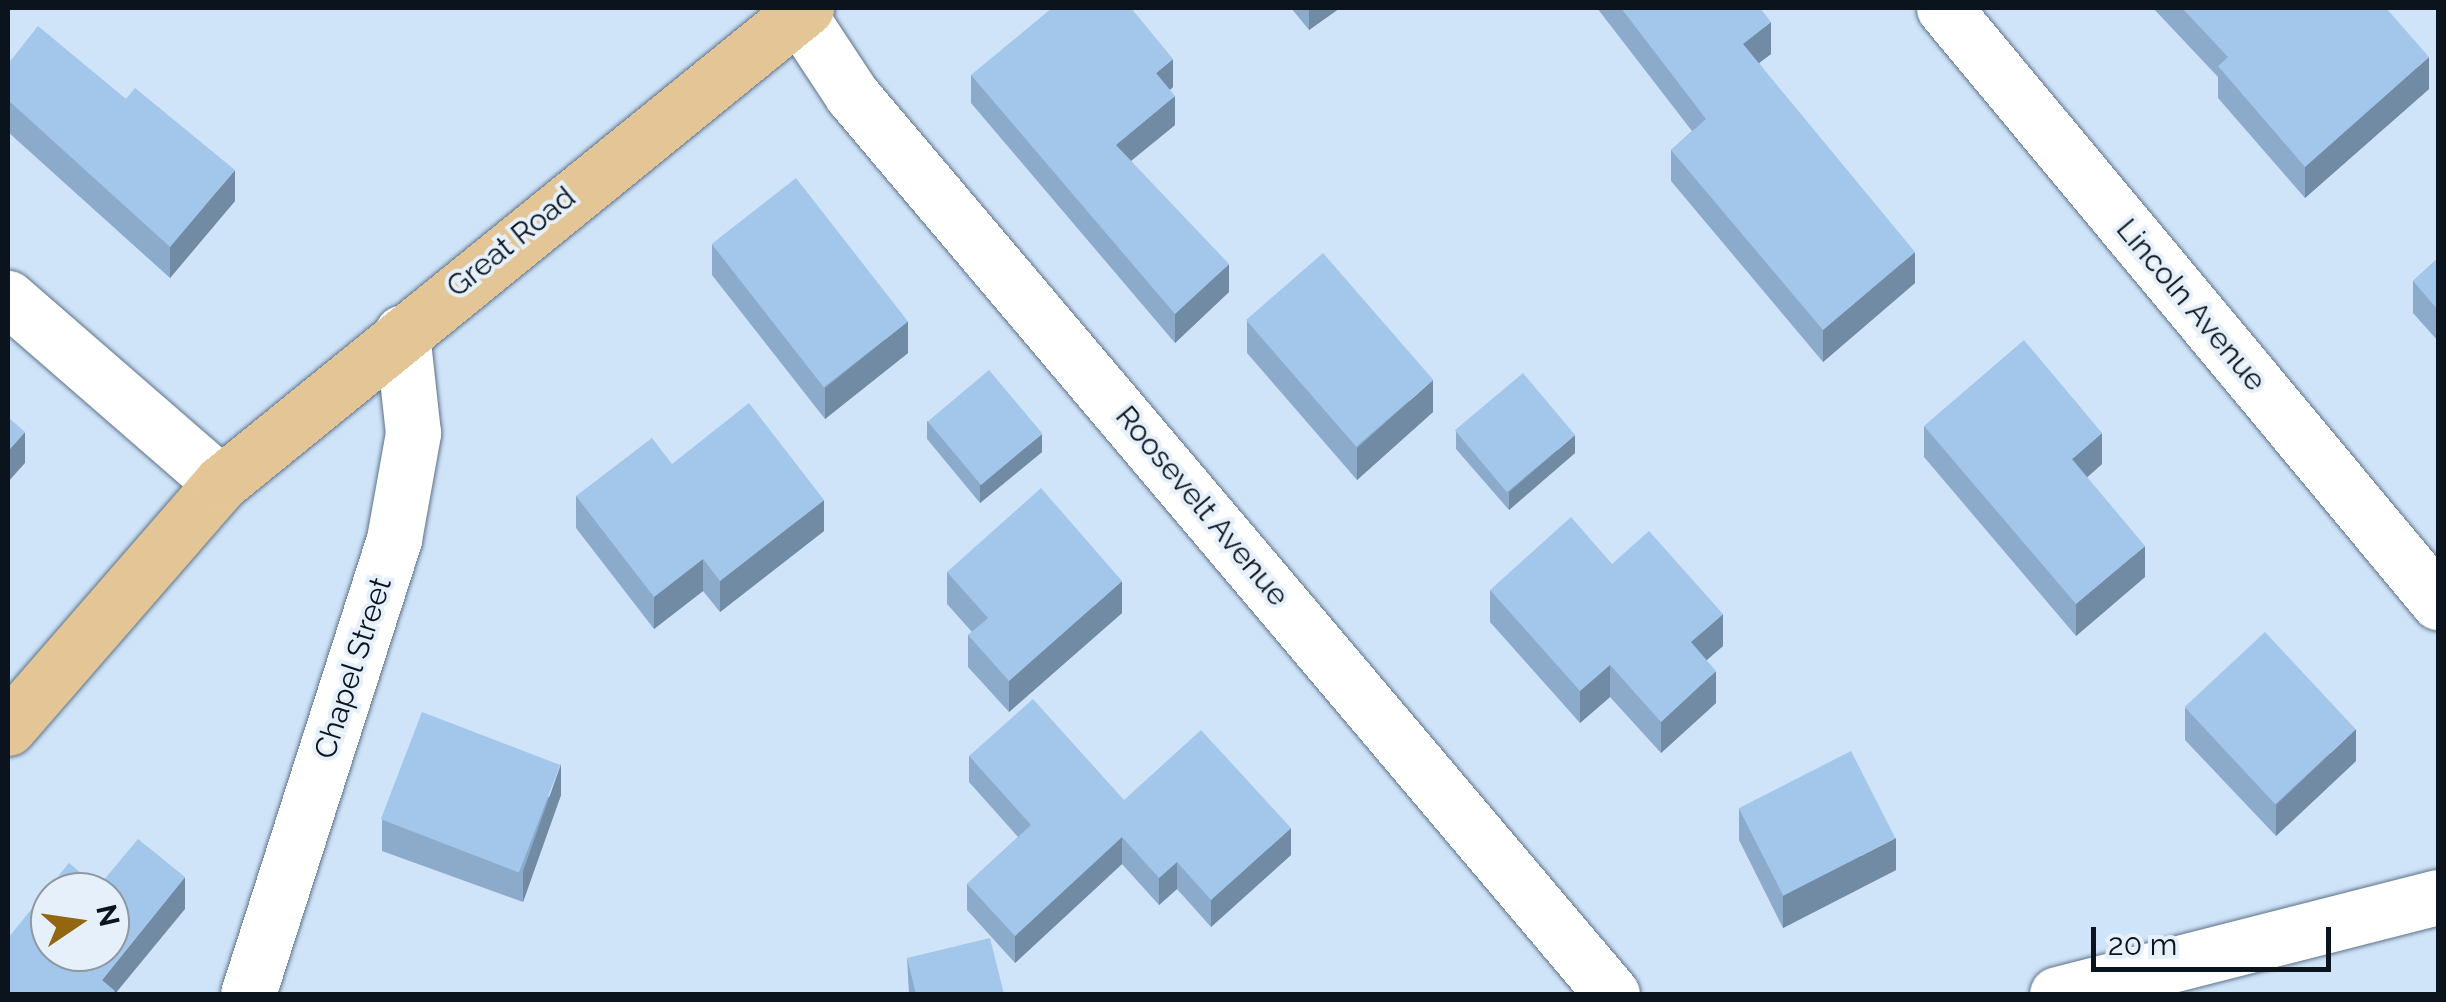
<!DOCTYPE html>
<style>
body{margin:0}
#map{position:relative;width:2446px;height:1002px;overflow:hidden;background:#d0e4f9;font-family:Raleway,sans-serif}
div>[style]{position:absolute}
.roads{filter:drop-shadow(0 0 2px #5c728a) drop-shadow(0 0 2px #5c728a)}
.minor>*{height:55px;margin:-27.5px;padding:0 27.5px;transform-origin:27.5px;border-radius:27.5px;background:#fff}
.major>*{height:55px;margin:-27.5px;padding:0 27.5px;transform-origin:27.5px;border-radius:27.5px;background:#e4c696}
.wall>*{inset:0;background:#8caaca}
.shaded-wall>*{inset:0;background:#728ba4}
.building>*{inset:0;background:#a3c6eb;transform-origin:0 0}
span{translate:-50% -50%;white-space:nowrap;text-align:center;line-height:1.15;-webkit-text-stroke:8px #e6f0fb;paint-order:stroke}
.street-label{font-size:30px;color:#0b141d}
.frame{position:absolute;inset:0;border:10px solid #0b141d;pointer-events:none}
.north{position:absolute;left:30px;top:872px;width:100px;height:100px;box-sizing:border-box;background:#e6f0fb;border:2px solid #8e98a2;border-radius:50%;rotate:77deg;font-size:28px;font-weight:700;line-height:40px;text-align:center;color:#0b141d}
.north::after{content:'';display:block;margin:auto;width:35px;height:45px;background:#936712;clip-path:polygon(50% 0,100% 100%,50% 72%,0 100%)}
.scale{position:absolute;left:2091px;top:927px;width:240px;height:45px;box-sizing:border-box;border:5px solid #0b141d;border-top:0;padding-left:12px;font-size:30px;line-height:35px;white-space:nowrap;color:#0b141d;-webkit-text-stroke:8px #e6f0fb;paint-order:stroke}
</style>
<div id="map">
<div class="roads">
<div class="minor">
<div style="left:1944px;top:8px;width:773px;rotate:50.25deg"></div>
<div style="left:798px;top:13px;width:98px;rotate:56.6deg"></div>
<div style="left:852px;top:95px;width:1177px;rotate:49.79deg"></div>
<div style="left:8px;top:298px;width:282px;rotate:41deg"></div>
<div style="left:248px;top:994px;width:478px;rotate:-72.2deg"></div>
<div style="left:394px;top:539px;width:108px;rotate:-79.8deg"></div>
<div style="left:413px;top:433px;width:101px;rotate:-96.3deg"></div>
<div style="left:2057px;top:994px;width:393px;rotate:-14.3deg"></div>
</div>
<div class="major">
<div style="left:8px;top:728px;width:325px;rotate:-49deg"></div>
<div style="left:221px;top:483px;width:754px;rotate:-39.08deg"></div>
</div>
</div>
<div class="wall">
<div style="clip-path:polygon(1291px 8px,1340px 8px,1309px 30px)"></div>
<div style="clip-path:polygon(1597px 8px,1760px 8px,1771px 54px,1759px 63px,1915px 283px,1823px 362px,1671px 181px,1671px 150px,1692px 131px)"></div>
<div style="clip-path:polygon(2153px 8px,2386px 8px,2429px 89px,2305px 198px,2218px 98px,2218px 77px)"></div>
<div style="clip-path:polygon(8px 64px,126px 99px,235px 201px,170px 278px,8px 132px)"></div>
<div style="clip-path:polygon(971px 75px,1173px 87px,1170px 90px,1175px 125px,1131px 161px,1229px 292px,1175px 343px,971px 103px)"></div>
<div style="clip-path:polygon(712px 244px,908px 353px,825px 419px,712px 275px)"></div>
<div style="clip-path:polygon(2438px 258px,2438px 341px,2413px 313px,2413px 281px)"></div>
<div style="clip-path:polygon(1247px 321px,1433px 412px,1357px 480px,1247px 353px)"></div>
<div style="clip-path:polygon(927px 421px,1042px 452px,980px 503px,927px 439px)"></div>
<div style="clip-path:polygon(1924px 426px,2102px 464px,2087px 477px,2145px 577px,2076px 636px,1924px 457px)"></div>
<div style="clip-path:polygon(1456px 431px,1575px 453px,1509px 510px,1456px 449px)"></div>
<div style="clip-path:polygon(672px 464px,824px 531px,720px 612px,703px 591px,654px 629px,576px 528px,576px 496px)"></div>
<div style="clip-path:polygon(1612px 564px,1723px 646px,1706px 660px,1716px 703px,1661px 753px,1610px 697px,1580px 723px,1490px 622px,1490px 590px)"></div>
<div style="clip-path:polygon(947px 572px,1122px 613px,1009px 712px,968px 667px,968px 635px,972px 632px,947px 604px)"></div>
<div style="clip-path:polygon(2185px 708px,2356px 761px,2276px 836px,2185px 740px)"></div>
<div style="clip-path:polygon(969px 756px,1124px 800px,1291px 855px,1211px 927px,1177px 889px,1159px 905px,1122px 864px,1015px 963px,967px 910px,967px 884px,1018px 837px,969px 782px)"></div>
<div style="clip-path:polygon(561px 795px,523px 902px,382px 851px,382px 820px)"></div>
<div style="clip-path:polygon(1739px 808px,1896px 870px,1783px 928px,1739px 840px)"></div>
<div style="clip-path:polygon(907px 958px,1004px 994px,909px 994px)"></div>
</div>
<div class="shaded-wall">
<div style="clip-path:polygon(1309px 8px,1340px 8px,1309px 30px)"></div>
<div style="clip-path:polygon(1771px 22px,1771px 54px,1743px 75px,1743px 44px)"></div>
<div style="clip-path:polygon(2429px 57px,2429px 89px,2305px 198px,2305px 167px)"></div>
<div style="clip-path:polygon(1173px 59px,1173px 87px,1156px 101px,1156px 73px)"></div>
<div style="clip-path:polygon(1175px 96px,1175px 125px,1116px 173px,1116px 145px)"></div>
<div style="clip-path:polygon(235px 170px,235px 201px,170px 278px,170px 247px)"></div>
<div style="clip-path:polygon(1915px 252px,1915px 283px,1823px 362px,1823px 330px)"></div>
<div style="clip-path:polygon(1229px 264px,1229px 292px,1175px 343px,1175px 314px)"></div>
<div style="clip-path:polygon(908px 321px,908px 353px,825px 419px,825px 388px)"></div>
<div style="clip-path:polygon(1433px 380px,1433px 412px,1357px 480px,1357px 448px)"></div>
<div style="clip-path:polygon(25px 432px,25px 463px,8px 482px,8px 451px)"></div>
<div style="clip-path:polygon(2102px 433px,2102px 464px,2072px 491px,2072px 459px)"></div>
<div style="clip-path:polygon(1042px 434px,1042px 452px,980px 503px,980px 485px)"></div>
<div style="clip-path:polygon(1575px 435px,1575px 453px,1509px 510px,1509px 492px)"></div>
<div style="clip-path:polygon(824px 500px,824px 531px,720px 612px,720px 581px)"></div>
<div style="clip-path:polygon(2145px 546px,2145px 577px,2076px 636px,2076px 604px)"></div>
<div style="clip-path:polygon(703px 559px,703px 591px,654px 629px,654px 597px)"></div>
<div style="clip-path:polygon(1122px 581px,1122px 613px,1009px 712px,1009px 681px)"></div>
<div style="clip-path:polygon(1723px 614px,1723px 646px,1691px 674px,1691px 642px)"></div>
<div style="clip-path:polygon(1610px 665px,1610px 697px,1580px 723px,1580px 691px)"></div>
<div style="clip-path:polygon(1716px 671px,1716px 703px,1661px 753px,1661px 722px)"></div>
<div style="clip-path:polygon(2356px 729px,2356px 761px,2276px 836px,2276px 805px)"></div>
<div style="clip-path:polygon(561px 764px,561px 795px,523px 902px,523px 871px)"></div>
<div style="clip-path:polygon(1291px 828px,1291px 855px,1211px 927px,1211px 900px)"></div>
<div style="clip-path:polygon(1122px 837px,1122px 864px,1015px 963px,1015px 936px)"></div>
<div style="clip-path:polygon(1896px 838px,1896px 870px,1783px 928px,1783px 896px)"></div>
<div style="clip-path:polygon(1177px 862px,1177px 889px,1159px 905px,1159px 878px)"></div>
<div style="clip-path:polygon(185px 877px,185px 909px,115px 994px,102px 994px,102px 980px)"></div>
</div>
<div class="building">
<div style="clip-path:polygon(1052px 8px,1131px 8px,1173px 59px,1156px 73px,1175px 96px,1116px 145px,1229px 264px,1175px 314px,971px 75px)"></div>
<div style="clip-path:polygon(1621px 8px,1760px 8px,1771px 22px,1743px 44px,1915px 252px,1823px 330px,1671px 150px,1706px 119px)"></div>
<div style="clip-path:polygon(2182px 8px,2386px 8px,2429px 57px,2305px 167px,2218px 66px,2228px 57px)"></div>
<div style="clip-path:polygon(38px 26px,126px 99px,135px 88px,235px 170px,170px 247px,8px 100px,8px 64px)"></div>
<div style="left:796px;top:178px;width:182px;height:107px;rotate:52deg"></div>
<div style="left:1323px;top:253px;width:168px;height:102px;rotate:49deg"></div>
<div style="clip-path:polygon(2438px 258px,2438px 310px,2413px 281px)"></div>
<div style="clip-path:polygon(2024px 340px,2102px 433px,2072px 459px,2145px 546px,2076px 604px,1924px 426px)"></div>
<div style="left:989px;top:370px;width:83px;height:80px;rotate:50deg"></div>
<div style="left:1523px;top:373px;width:81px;height:89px;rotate:50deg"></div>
<div style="clip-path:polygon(749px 403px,824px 500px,720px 581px,703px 559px,654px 597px,576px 496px,652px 438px,672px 464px)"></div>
<div style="clip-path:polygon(8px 417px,25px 432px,8px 451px)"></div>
<div style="clip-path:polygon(1041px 488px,1122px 581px,1009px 681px,968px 635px,988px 618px,947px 572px)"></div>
<div style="clip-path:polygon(1571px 517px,1612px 564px,1649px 531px,1723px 614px,1691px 642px,1716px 671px,1661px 722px,1610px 665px,1580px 691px,1490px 590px)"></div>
<div style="left:2265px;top:632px;width:133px;height:110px;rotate:47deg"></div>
<div style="clip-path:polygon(1033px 699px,1124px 800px,1201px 730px,1291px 828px,1211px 900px,1177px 862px,1159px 878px,1122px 837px,1015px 936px,967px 884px,1031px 825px,969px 756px)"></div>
<div style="left:422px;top:712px;width:148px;height:115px;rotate:21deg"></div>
<div style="left:1851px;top:751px;width:98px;height:126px;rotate:63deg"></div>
<div style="clip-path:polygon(evenodd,138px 839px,185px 877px,102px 980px,115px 991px,112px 994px,8px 994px,8px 938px,69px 863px,98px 887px,138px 839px,50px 892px,110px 892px,110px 952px,50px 952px,50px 892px)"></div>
<div style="clip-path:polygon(990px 938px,1004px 994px,916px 994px,907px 958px)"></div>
</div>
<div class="street-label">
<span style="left:511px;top:242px;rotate:-39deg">Great Road</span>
<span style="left:2191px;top:305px;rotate:50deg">Lincoln Avenue</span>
<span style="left:1202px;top:506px;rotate:50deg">Roosevelt Avenue</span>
<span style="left:353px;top:668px;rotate:-72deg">Chapel Street</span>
</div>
<div class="frame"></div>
<div class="north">N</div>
<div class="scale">20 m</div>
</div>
